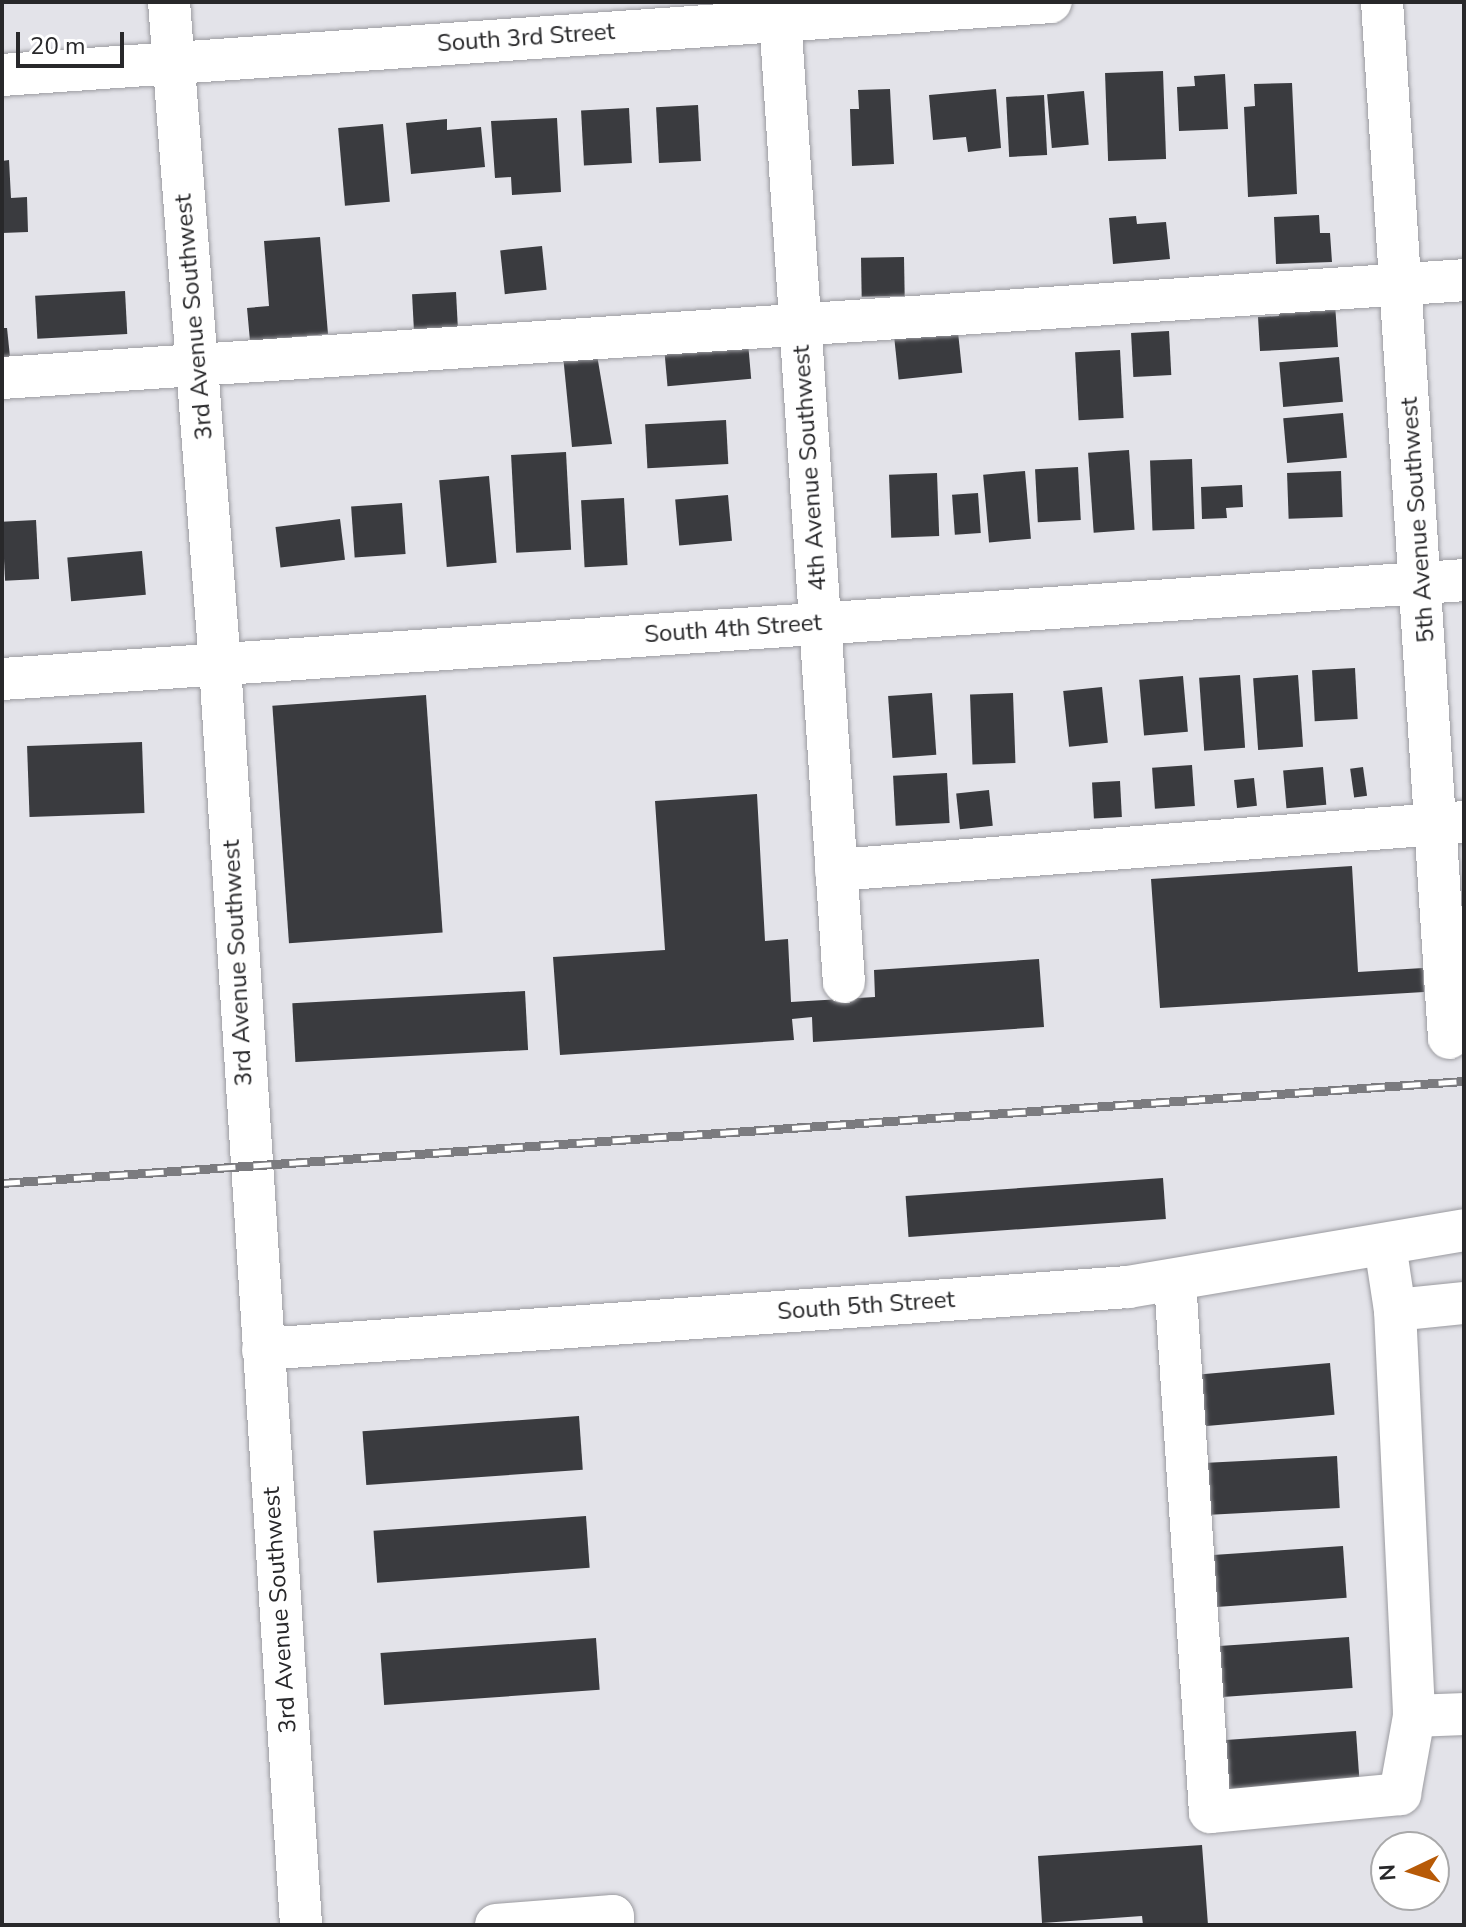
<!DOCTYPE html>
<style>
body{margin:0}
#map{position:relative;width:1466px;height:1927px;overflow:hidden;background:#e3e3e9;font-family:"Nunito Sans",sans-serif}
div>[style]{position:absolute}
.building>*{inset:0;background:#3a3b3f;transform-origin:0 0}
.roads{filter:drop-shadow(0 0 2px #9b9ba0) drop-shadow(0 0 2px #9b9ba0)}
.minor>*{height:42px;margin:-21px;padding:0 21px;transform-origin:21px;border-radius:21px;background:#fff}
.rail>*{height:9px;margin-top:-4.5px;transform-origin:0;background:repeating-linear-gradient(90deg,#fff 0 18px,#7b7b7f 0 36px);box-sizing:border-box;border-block:2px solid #7b7b7f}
span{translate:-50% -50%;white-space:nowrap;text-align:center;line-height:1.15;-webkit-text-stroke:8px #fff;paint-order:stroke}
.street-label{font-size:24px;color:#28282a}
.frame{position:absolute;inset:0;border:4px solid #28282a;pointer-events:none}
.north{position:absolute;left:1370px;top:1831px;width:80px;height:80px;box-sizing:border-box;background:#fff;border:2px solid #a9a9aa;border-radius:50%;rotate:266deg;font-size:22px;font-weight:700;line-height:32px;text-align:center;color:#28282a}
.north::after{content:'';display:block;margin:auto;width:28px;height:36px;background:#b75a07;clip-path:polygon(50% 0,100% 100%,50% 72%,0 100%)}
.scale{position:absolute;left:16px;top:32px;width:108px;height:36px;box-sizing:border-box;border:4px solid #28282a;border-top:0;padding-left:10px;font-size:24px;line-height:28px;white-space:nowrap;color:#28282a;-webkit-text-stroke:6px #fff;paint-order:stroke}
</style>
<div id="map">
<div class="building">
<div style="left:1163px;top:71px;width:88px;height:58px;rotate:88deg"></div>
<div style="clip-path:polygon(1225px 74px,1228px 129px,1179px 131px,1177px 87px,1195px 86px,1194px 76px)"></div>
<div style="clip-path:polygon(1292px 83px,1297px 194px,1248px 197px,1244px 107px,1255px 106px,1254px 84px)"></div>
<div style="clip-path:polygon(890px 89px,894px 164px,852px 166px,850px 109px,859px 109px,858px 90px)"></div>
<div style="clip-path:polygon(996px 89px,1001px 148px,968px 152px,966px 137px,933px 140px,929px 95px)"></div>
<div style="left:1084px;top:91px;width:54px;height:37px;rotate:85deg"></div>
<div style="left:1044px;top:95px;width:60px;height:38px;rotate:87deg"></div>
<div style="left:698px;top:105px;width:56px;height:42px;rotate:87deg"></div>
<div style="left:629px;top:108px;width:55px;height:48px;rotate:87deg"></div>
<div style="clip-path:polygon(557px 118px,561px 192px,512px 195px,511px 177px,495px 178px,491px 121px)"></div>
<div style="clip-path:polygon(447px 119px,447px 130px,481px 127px,485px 167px,411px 174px,406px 123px)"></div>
<div style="left:383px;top:124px;width:78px;height:45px;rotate:85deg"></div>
<div style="clip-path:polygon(9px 160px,11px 198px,27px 197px,28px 232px,2px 233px,2px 161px)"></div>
<div style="clip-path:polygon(1319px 215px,1320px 233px,1330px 233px,1332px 262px,1276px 264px,1274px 217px)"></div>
<div style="clip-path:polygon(1136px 216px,1137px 224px,1166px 222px,1170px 259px,1113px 264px,1109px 218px)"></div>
<div style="clip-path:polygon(320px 237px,328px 334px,250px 341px,247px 308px,269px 306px,264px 241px)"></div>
<div style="left:542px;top:246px;width:44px;height:42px;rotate:84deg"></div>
<div style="left:904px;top:257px;width:39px;height:43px;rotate:89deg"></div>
<div style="left:125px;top:291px;width:43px;height:90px;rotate:87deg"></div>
<div style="left:456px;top:292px;width:35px;height:44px;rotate:87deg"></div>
<div style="clip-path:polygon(1335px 304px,1338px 347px,1260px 351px,1258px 317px,1279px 316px,1278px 307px)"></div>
<div style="clip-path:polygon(2px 328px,7px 328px,10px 357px,2px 358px)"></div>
<div style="left:747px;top:331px;width:48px;height:84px;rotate:85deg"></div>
<div style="left:1169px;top:331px;width:44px;height:38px;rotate:87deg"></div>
<div style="left:958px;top:332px;width:41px;height:64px;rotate:84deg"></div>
<div style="clip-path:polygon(595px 343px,612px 444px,572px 447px,562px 345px)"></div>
<div style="left:1120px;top:350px;width:68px;height:45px;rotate:87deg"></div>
<div style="left:1339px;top:357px;width:45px;height:60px;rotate:85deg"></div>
<div style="left:1343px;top:413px;width:45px;height:60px;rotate:85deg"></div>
<div style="left:726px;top:420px;width:44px;height:81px;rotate:87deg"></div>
<div style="left:1129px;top:450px;width:80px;height:41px;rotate:86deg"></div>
<div style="left:566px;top:452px;width:98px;height:55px;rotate:87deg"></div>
<div style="left:1192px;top:459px;width:70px;height:42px;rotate:88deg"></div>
<div style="left:1078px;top:467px;width:53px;height:43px;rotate:87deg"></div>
<div style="left:1025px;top:471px;width:68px;height:42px;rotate:85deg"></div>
<div style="left:1341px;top:471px;width:46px;height:54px;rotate:88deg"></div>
<div style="left:937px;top:473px;width:63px;height:48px;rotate:88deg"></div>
<div style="left:489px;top:476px;width:87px;height:50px;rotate:85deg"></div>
<div style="clip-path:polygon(1242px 485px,1243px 507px,1226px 508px,1227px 518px,1202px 519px,1201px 487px)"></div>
<div style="left:978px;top:493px;width:40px;height:26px;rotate:86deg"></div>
<div style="left:728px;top:495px;width:46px;height:53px;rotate:85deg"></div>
<div style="left:624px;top:498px;width:67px;height:43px;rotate:87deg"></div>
<div style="left:402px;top:503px;width:51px;height:51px;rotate:86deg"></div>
<div style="left:340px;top:519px;width:41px;height:65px;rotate:83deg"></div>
<div style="left:36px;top:520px;width:59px;height:34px;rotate:87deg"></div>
<div style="left:142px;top:551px;width:44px;height:75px;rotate:85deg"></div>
<div style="left:1355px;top:668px;width:51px;height:43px;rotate:87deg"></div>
<div style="left:1240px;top:675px;width:73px;height:41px;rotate:86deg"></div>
<div style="left:1298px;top:675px;width:72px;height:45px;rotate:86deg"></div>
<div style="left:1183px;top:676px;width:56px;height:44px;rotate:85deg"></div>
<div style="left:1102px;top:687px;width:56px;height:39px;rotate:84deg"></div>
<div style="left:932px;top:693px;width:62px;height:44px;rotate:86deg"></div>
<div style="left:1013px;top:693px;width:70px;height:43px;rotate:88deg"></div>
<div style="left:426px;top:695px;width:238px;height:154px;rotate:86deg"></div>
<div style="left:142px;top:742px;width:71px;height:115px;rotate:88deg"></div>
<div style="left:1192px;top:765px;width:41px;height:40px;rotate:86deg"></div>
<div style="left:1323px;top:767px;width:38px;height:40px;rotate:85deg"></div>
<div style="left:1363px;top:767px;width:29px;height:13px;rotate:82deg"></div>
<div style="left:947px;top:773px;width:50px;height:54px;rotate:87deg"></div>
<div style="left:1254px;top:778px;width:28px;height:20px;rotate:84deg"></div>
<div style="left:1120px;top:781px;width:36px;height:28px;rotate:87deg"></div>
<div style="left:989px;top:790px;width:36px;height:33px;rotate:84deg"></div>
<div style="clip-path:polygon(757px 794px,765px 941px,788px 939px,791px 1002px,875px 997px,874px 970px,1039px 959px,1044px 1027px,813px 1042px,812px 1017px,792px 1019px,794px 1040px,560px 1055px,553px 957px,665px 950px,655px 801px)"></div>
<div style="clip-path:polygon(1352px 866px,1358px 972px,1423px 968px,1424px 992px,1160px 1008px,1151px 879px)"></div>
<div style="left:525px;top:991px;width:59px;height:233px;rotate:87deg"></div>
<div style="left:1163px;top:1178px;width:41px;height:258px;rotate:86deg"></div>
<div style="left:1330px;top:1363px;width:52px;height:134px;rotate:85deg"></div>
<div style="left:579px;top:1416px;width:54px;height:217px;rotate:86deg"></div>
<div style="left:1337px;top:1456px;width:52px;height:134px;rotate:87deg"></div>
<div style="left:586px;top:1516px;width:52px;height:213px;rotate:86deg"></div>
<div style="left:1343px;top:1546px;width:52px;height:134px;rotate:86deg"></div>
<div style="left:1349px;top:1637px;width:51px;height:134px;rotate:86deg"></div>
<div style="left:596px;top:1638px;width:52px;height:216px;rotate:86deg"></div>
<div style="left:1356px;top:1731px;width:52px;height:134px;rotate:86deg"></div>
<div style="clip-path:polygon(1202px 1845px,1208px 1925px,1143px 1925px,1142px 1916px,1042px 1923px,1038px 1856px)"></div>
</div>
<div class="roads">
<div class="minor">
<div style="left:169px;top:2px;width:665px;rotate:85.6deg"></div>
<div style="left:220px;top:665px;width:1263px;rotate:86.32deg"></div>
<div style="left:779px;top:2px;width:982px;rotate:86.21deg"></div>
<div style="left:1382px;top:2px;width:1038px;rotate:86.3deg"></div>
<div style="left:2px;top:75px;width:1051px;rotate:-3.98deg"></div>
<div style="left:2px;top:378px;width:1465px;rotate:-3.83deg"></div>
<div style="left:2px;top:679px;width:1465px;rotate:-3.87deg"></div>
<div style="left:836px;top:870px;width:630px;rotate:-4.37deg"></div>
<div style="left:1385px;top:1245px;width:66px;rotate:81.3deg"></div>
<div style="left:1395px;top:1310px;width:406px;rotate:87.3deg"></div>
<div style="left:1414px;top:1716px;width:50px;rotate:-2.3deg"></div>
<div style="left:1175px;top:1281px;width:532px;rotate:86.23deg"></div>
<div style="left:1210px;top:1812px;width:191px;rotate:-5.4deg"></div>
<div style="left:1400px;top:1794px;width:79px;rotate:-79.8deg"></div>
<div style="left:1395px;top:1310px;width:69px;rotate:-5.8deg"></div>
<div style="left:263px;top:1349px;width:867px;rotate:-4.1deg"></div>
<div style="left:1128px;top:1287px;width:341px;rotate:-9.6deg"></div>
<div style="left:496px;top:1925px;width:117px;rotate:-4.4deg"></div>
<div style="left:613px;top:1916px;width:9px;rotate:90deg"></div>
</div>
</div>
<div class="rail">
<div style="left:2px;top:1183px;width:1466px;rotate:-3.99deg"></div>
</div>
<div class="street-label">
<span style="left:526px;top:38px;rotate:-4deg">South 3rd Street</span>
<span style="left:194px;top:317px;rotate:-95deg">3rd Avenue Southwest</span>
<span style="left:810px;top:468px;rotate:-94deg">4th Avenue Southwest</span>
<span style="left:1418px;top:520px;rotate:-94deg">5th Avenue Southwest</span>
<span style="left:733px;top:629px;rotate:-4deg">South 4th Street</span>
<span style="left:238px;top:963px;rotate:-93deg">3rd Avenue Southwest</span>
<span style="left:866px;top:1306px;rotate:-4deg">South 5th Street</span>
<span style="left:280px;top:1610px;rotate:-94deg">3rd Avenue Southwest</span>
</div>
<div class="frame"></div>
<div class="north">N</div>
<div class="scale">20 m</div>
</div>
